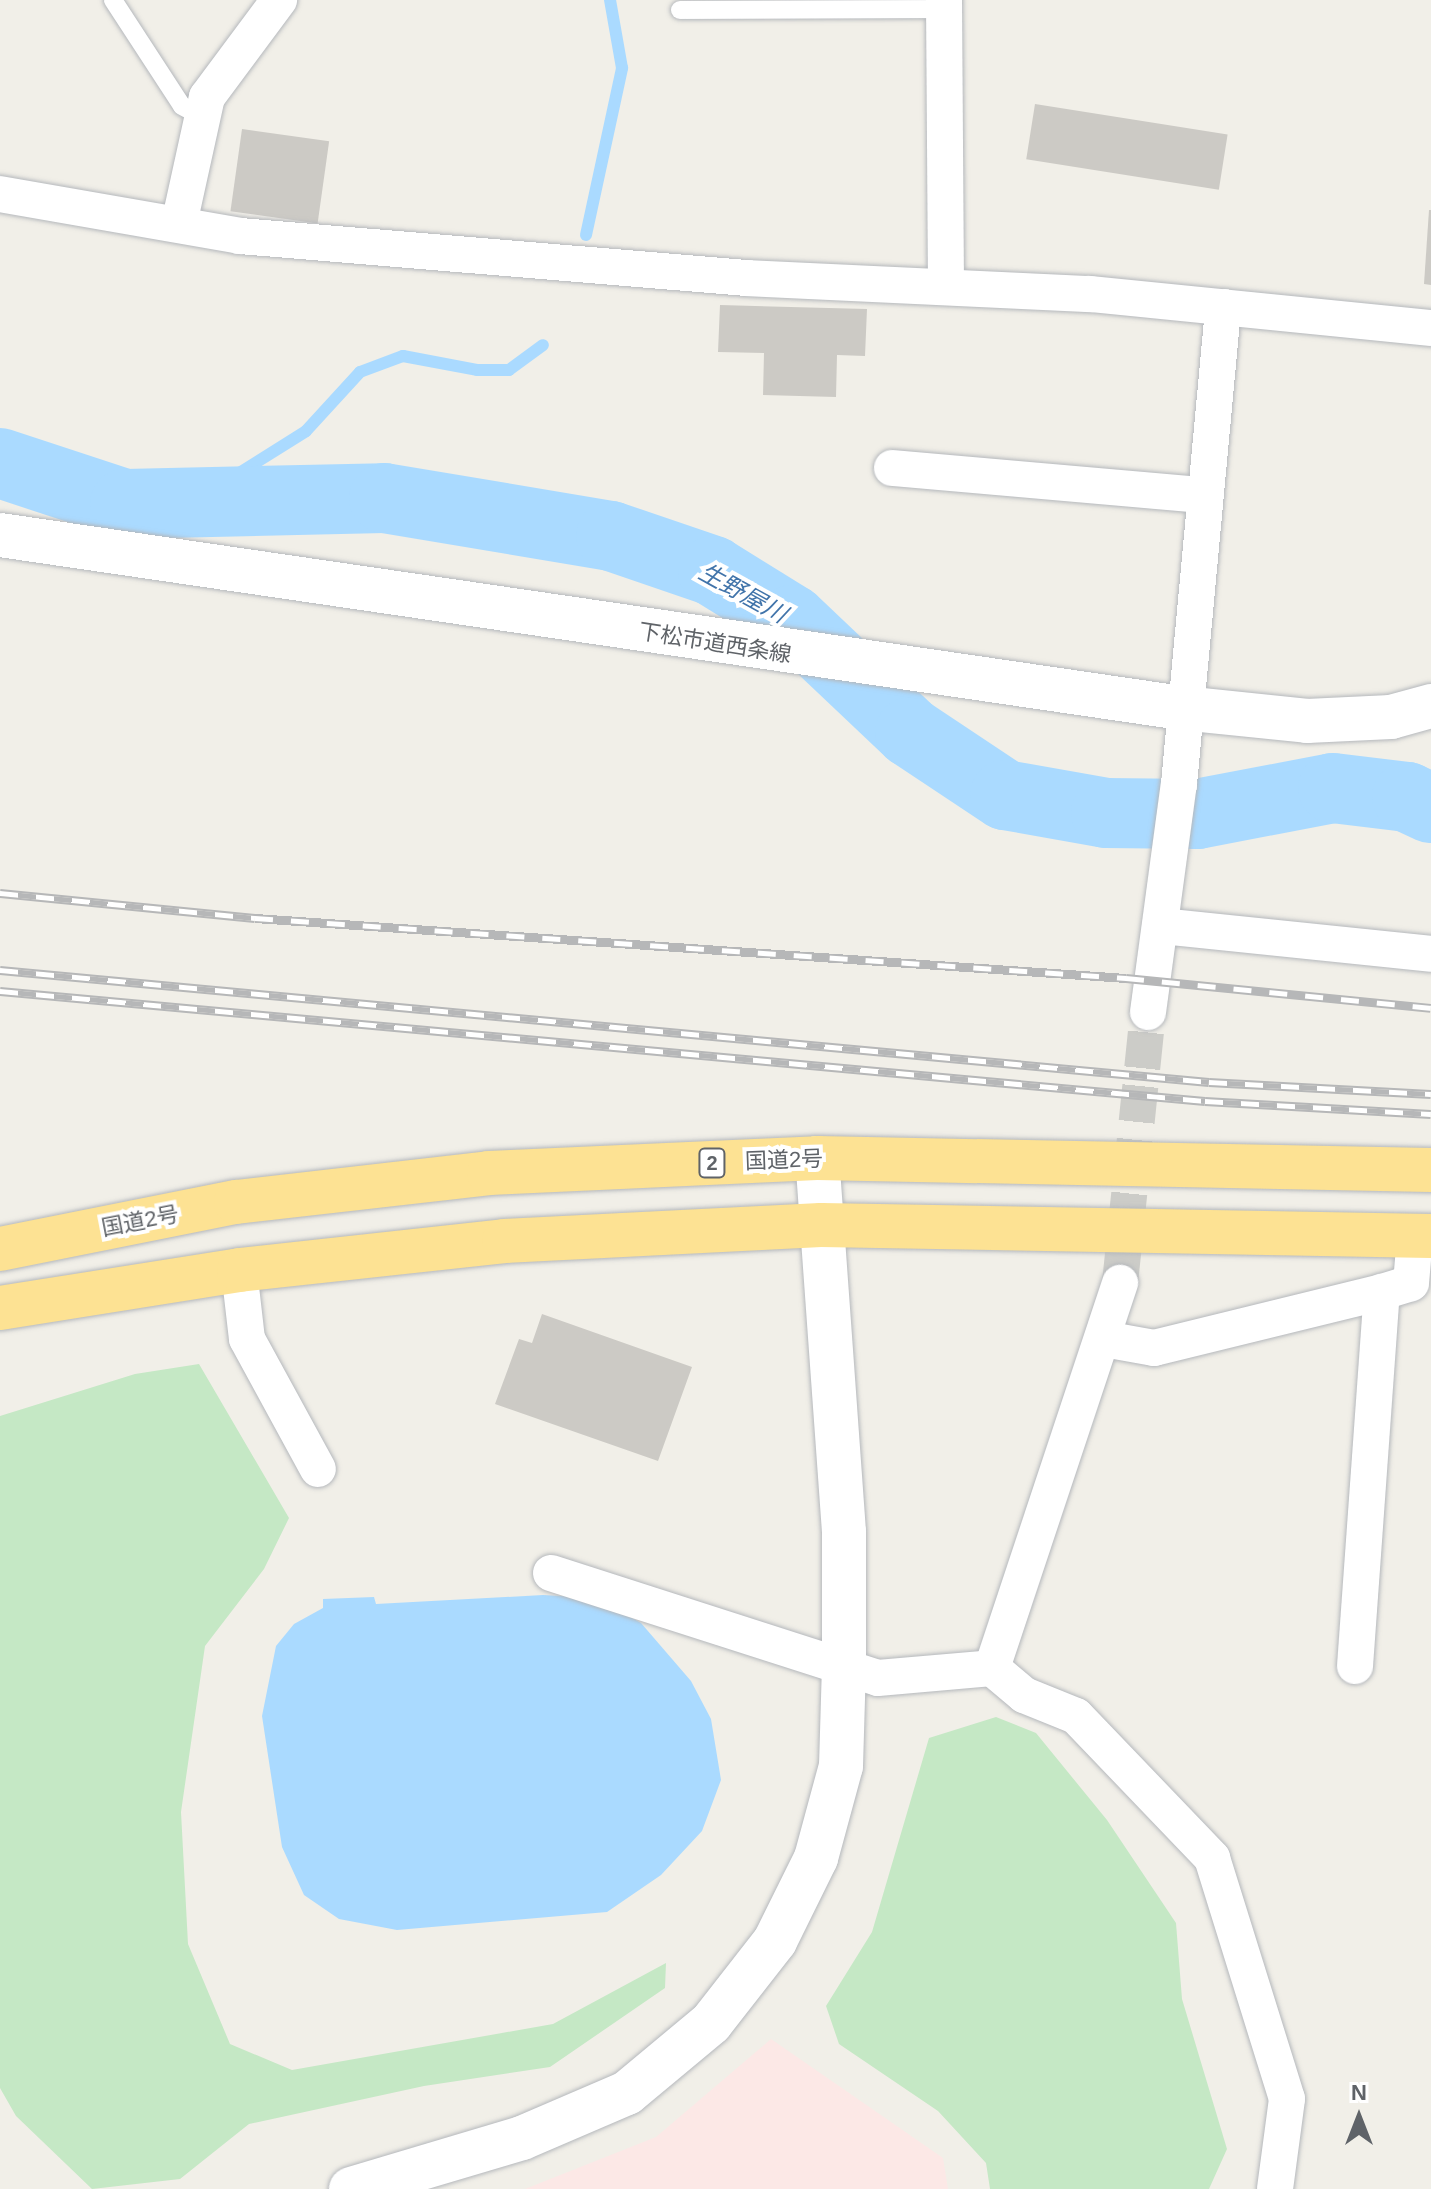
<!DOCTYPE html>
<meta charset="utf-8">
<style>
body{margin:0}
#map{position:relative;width:1431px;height:2189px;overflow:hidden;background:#f1efe8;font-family:Arial,"Noto Sans JP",sans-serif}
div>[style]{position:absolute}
.medical>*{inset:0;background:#fce8e6}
.green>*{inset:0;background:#c5e8c5}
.water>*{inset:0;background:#aadaff}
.stream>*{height:12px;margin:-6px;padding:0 6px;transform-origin:6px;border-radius:6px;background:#aadaff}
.river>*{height:70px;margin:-35px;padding:0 35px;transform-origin:35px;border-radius:35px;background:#aadaff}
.building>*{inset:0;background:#cccac5;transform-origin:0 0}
.street-tunnel>*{height:36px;margin-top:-18px;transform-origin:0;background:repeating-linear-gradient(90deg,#ccccc8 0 36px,transparent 0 54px)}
.roads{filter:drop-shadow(0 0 2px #b5b8bc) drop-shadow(0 0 2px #b5b8bc)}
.lane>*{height:18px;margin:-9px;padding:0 9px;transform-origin:9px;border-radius:9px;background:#fff}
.street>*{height:36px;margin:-18px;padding:0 18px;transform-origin:18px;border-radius:18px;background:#fff}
.secondary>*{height:44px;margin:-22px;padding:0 22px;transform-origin:22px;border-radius:22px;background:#fff}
.highway>*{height:44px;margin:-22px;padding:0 22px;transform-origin:22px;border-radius:22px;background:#fde293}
.rail>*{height:9px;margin-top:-4.5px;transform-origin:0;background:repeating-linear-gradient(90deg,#fff 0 18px,#b6b7b8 0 36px);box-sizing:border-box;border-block:2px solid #b6b7b8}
span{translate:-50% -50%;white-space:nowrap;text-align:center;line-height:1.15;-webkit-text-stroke:8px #fff;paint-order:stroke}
.shield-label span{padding:2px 6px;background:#fff;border:2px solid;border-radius:6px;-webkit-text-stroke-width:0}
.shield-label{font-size:20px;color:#5f6368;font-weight:700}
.street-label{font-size:22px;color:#5f6368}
.water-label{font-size:24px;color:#4174aa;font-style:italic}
.north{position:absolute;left:1319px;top:2077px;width:80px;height:80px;-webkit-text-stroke:6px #fff;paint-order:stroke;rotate:0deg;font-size:22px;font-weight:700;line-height:32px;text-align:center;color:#5f6368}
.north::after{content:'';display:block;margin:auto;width:28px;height:36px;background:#5f6368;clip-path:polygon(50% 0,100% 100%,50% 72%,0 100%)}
</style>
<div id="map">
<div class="medical">
<div style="clip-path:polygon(771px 2039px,943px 2158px,948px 2189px,525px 2189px,656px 2137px)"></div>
</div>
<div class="green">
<div style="clip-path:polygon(199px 1364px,289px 1518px,264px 1569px,205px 1646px,181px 1812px,188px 1944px,230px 2044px,292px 2070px,553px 2024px,666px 1963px,665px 1988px,550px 2067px,424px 2086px,249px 2124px,180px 2179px,92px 2189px,16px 2116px,0 2088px,0 1416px,135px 1374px)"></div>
<div style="clip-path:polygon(996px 1717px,1036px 1733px,1107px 1820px,1176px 1923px,1182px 1999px,1227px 2149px,1209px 2189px,990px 2189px,986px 2163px,938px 2111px,839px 2044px,826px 2006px,872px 1932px,929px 1738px)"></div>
</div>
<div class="water">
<div style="clip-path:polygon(543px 1595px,597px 1598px,641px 1623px,691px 1681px,711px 1719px,721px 1780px,702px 1831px,661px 1875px,607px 1912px,397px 1930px,339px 1919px,304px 1895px,282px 1847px,262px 1716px,276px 1646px,294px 1624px,323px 1608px,323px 1599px,374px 1597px,376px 1604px)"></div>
</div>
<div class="stream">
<div style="left:586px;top:235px;width:171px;rotate:-77.8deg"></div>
<div style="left:622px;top:68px;width:69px;rotate:-100deg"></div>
<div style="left:193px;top:502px;width:133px;rotate:-32.1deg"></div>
<div style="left:306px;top:431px;width:80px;rotate:-47.5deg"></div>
<div style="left:360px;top:372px;width:46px;rotate:-20.4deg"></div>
<div style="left:403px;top:356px;width:75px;rotate:10.7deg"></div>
<div style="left:477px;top:370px;width:32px"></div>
<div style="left:509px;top:370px;width:42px;rotate:-36.3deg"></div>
</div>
<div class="river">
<div style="left:0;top:463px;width:132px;rotate:18.2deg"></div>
<div style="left:125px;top:504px;width:259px;rotate:-1.3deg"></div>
<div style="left:384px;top:498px;width:230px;rotate:9.5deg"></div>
<div style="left:611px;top:536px;width:108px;rotate:18.9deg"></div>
<div style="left:713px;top:571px;width:93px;rotate:31.8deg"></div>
<div style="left:792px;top:620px;width:163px;rotate:43.5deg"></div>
<div style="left:910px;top:732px;width:114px;rotate:33.6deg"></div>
<div style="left:1005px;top:795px;width:103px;rotate:10.1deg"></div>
<div style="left:1106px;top:813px;width:91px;rotate:0.6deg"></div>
<div style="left:1197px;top:814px;width:138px;rotate:-10.8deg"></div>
<div style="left:1333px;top:788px;width:75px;rotate:6.9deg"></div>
<div style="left:1407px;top:797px;width:26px;rotate:25deg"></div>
</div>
<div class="building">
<div style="left:1035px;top:104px;width:195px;height:56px;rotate:9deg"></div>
<div style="left:242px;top:129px;width:88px;height:83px;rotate:8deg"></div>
<div style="clip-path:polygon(1429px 210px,1431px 210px,1431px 285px,1424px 284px)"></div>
<div style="clip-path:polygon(720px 305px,867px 309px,865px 356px,837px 355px,836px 397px,763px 395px,764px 353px,718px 352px)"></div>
<div style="clip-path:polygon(542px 1314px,692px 1367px,658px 1461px,495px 1404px,519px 1339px,532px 1343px)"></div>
</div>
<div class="street-tunnel">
<div style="left:1120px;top:1283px;width:272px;rotate:-84.1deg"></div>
</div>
<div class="roads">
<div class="lane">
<div style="left:113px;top:0;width:126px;rotate:56.9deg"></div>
<div style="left:182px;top:106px;width:24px;rotate:28deg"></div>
<div style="left:680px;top:10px;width:264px;rotate:-0.2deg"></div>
</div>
<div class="street">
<div style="left:944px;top:0;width:287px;rotate:89.6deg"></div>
<div style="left:0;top:194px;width:244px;rotate:9.9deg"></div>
<div style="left:240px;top:236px;width:509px;rotate:4.74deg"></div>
<div style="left:747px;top:278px;width:343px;rotate:2.7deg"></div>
<div style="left:1090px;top:294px;width:343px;rotate:5.7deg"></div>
<div style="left:179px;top:224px;width:130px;rotate:-77.6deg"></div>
<div style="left:207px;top:97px;width:121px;rotate:-53.4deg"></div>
<div style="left:892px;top:468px;width:311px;rotate:5deg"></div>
<div style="left:1161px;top:926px;width:271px;rotate:5.9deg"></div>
<div style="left:1148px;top:1012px;width:230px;rotate:-82.3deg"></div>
<div style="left:1179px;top:784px;width:479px;rotate:-84.7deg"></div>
<div style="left:239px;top:1270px;width:69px;rotate:83.4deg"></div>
<div style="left:247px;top:1339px;width:148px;rotate:61.4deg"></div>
<div style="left:1104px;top:1339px;width:51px;rotate:10.2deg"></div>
<div style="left:1154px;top:1348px;width:235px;rotate:-13.8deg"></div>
<div style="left:1382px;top:1292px;width:30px;rotate:-17deg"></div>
<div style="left:1411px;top:1283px;width:47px;rotate:-85.1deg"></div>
<div style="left:551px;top:1573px;width:343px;rotate:17.8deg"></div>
<div style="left:878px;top:1678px;width:114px;rotate:-5deg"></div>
<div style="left:1355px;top:1666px;width:375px;rotate:-85.9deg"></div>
<div style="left:992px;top:1668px;width:42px;rotate:40.2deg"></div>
<div style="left:1024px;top:1695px;width:56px;rotate:22deg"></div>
<div style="left:1076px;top:1716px;width:197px;rotate:46.2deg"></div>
<div style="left:1212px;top:1858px;width:252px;rotate:72.7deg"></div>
<div style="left:1287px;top:2099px;width:91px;rotate:97.6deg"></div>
<div style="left:992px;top:1668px;width:406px;rotate:-71.6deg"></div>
</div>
<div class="secondary">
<div style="left:0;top:535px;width:1195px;rotate:8.33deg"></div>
<div style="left:1182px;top:708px;width:126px;rotate:5.9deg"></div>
<div style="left:1307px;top:721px;width:84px;rotate:-2.7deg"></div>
<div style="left:1391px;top:717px;width:41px;rotate:-15.4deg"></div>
<div style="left:351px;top:2189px;width:178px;rotate:-16.6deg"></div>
<div style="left:522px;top:2138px;width:114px;rotate:-23.2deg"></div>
<div style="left:627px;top:2093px;width:109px;rotate:-39.8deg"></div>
<div style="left:711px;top:2023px;width:104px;rotate:-52deg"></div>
<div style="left:775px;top:1941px;width:93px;rotate:-63.7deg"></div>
<div style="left:816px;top:1858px;width:95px;rotate:-74.8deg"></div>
<div style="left:841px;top:1766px;width:99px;rotate:-88.3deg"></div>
<div style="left:844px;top:1667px;width:135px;rotate:-90deg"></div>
<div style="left:844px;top:1532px;width:375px;rotate:-94.1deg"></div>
</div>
<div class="highway">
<div style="left:0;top:1249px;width:241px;rotate:-11.3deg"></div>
<div style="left:236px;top:1202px;width:255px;rotate:-6.5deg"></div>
<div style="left:489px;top:1173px;width:328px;rotate:-2.6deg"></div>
<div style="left:817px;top:1158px;width:614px;rotate:1.12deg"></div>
<div style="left:0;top:1308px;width:242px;rotate:-9deg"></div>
<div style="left:239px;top:1270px;width:267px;rotate:-6.2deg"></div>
<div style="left:504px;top:1241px;width:317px;rotate:-2.9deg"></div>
<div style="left:821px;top:1225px;width:610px;rotate:1.03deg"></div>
</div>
</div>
<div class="rail">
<div style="left:0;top:893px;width:256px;rotate:5.6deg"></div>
<div style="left:255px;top:918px;width:873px;rotate:3.94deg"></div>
<div style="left:1126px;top:978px;width:306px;rotate:5.6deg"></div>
<div style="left:0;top:970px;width:1214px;rotate:5.29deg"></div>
<div style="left:1209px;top:1082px;width:222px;rotate:3.1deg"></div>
<div style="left:0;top:991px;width:1210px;rotate:5.22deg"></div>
<div style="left:1205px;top:1101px;width:226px;rotate:3.3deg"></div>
</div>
<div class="shield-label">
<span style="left:712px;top:1163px">2</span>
</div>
<div class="street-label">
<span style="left:715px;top:643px;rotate:9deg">下松市道西条線</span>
<span style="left:784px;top:1160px;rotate:-2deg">国道2号</span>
<span style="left:140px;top:1221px;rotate:-11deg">国道2号</span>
</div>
<div class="water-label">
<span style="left:743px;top:593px;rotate:29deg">生野屋川</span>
</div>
<div class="north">N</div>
</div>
